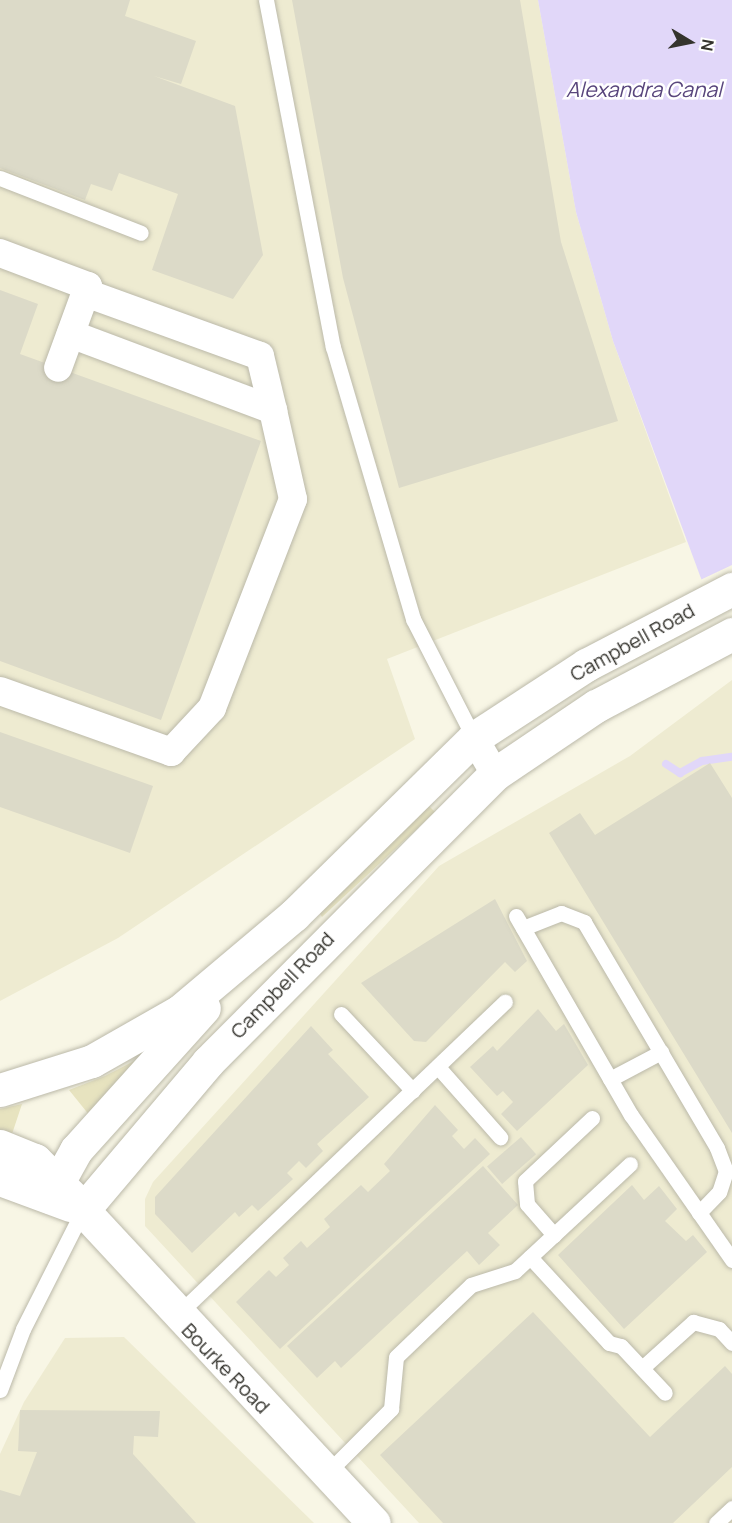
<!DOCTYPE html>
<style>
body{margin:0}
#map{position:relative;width:732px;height:1523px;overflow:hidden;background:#f8f6e5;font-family:Manrope,sans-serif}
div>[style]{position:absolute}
.built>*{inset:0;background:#eeebd1}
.green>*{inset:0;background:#e7e3bf}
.water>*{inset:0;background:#e1d7f9}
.pier>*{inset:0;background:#f8f6e5}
.stream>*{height:8px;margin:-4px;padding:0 4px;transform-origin:4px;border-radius:4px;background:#e1d7f9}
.building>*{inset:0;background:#dcdac8;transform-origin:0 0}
.roads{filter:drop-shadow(0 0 2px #bbb9a9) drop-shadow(0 0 2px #bbb9a9)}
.service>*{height:15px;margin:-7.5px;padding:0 7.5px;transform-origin:7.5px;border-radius:7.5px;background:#fff}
.minor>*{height:28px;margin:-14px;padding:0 14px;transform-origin:14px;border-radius:14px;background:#fff}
.tertiary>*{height:33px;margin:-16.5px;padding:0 16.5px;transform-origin:16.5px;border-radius:16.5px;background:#fff}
.primary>*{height:33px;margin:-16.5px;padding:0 16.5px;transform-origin:16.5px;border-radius:16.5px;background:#fff}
span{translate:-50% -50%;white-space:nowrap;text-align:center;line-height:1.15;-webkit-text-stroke:5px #fff;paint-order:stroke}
.street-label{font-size:20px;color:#34332d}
.water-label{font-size:21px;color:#58457c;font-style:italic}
.north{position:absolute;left:660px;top:12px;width:60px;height:60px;-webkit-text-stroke:4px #fff;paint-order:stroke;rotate:100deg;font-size:16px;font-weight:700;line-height:24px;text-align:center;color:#34332d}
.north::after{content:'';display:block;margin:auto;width:21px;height:27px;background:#34332d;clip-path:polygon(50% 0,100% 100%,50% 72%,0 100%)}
</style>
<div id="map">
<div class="built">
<div style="clip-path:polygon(0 0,538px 0,576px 212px,613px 341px,686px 542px,387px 659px,415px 739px,118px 938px,0 1001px)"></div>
<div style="clip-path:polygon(732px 680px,732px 1523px,419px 1523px,145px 1226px,145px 1199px,153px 1182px,439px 866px,630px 756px)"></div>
<div style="clip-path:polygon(124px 1337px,314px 1523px,0 1523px,0 1454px,24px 1402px,65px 1338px)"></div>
</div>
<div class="green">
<div style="clip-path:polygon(425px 802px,435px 812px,322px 917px,317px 909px)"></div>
<div style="clip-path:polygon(140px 1058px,90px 1116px,69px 1090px,105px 1076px)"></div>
<div style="clip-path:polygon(22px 1104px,12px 1134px,0 1130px,0 1109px)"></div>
</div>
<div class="water">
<div style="clip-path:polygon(538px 0,732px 0,732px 662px,613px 341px,576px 212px)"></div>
</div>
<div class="pier">
<div style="clip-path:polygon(732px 565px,732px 665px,698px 581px)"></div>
</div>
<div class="stream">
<div style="left:666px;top:764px;width:17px;rotate:33deg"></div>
<div style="left:680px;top:773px;width:25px;rotate:-29deg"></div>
<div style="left:702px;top:761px;width:30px;rotate:-8deg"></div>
</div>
<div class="building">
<div style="clip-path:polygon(0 0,130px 0,125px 16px,196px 41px,181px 84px,154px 76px,235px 106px,263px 255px,233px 299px,152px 270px,178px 194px,119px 173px,112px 191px,91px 184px,85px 200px,0 168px)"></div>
<div style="clip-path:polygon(292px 0,520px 0,561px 242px,618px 421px,399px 488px,343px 278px)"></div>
<div style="clip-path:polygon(0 290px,38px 304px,20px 354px,261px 441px,161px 720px,0 661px)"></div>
<div style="clip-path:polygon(0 732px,153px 786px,130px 853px,0 807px)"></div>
<div style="clip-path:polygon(710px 763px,732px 798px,732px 1133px,549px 833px,580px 813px,595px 835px)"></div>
<div style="clip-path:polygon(495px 899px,527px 961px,515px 972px,505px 962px,426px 1042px,414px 1041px,361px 983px)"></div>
<div style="clip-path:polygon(538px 1009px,556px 1031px,564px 1024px,588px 1065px,517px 1131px,501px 1114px,513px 1102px,503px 1091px,497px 1096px,470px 1067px,493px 1046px,497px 1051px)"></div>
<div style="clip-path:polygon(311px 1026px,333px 1050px,328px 1054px,369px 1097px,317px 1144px,323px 1151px,306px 1168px,299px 1161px,287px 1173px,293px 1179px,258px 1211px,252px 1205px,239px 1217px,235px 1212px,192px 1253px,155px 1214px,155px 1197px)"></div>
<div style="clip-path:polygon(435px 1105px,458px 1130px,452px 1136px,464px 1149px,475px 1138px,490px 1154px,280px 1349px,236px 1302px,269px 1270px,276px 1277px,289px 1265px,283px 1258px,301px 1241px,307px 1248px,330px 1227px,324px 1219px,361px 1185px,368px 1192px,390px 1171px,384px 1164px)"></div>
<div style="left:521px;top:1137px;width:23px;height:45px;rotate:49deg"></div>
<div style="clip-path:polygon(483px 1166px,518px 1205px,488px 1233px,500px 1245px,479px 1265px,467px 1251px,341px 1368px,335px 1361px,317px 1378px,287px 1346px)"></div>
<div style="clip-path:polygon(632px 1185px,644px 1200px,659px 1186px,677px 1209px,665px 1221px,686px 1241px,693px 1235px,707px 1252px,624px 1329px,558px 1255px)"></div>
<div style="clip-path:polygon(533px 1312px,650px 1437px,725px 1366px,732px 1374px,732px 1467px,673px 1523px,443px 1523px,380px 1455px)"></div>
<div style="clip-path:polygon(20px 1410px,160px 1411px,158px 1437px,134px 1436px,133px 1454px,196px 1523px,0 1523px,0 1490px,20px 1496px,37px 1452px,18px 1451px)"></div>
</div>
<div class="roads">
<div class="service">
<div style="left:266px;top:0;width:353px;rotate:79.1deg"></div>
<div style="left:333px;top:347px;width:284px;rotate:73.6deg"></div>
<div style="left:413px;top:619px;width:134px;rotate:62.9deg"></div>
<div style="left:0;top:178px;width:151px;rotate:21.3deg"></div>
<div style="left:516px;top:916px;width:230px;rotate:60deg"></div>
<div style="left:631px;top:1115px;width:177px;rotate:55.1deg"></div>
<div style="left:523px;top:928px;width:41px;rotate:-21.5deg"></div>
<div style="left:561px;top:913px;width:25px;rotate:21deg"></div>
<div style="left:584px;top:922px;width:262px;rotate:59.5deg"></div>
<div style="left:717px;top:1148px;width:25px;rotate:69deg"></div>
<div style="left:726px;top:1171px;width:22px;rotate:108deg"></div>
<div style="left:719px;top:1192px;width:29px;rotate:134deg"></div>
<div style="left:341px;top:1014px;width:105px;rotate:46.9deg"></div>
<div style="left:438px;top:1067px;width:94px;rotate:48.5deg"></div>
<div style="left:610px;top:1079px;width:58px;rotate:-27.9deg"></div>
<div style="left:554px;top:1235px;width:41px;rotate:-131.1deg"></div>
<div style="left:527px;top:1204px;width:23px;rotate:-95deg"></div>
<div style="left:525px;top:1181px;width:92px;rotate:-43.2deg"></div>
<div style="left:530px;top:1257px;width:117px;rotate:47.4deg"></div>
<div style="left:609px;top:1343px;width:12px;rotate:14deg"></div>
<div style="left:621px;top:1346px;width:64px;rotate:46.9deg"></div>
<div style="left:176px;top:1316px;width:455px;rotate:-43.7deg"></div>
<div style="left:642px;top:1368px;width:69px;rotate:-42deg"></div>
<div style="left:693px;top:1322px;width:27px;rotate:15deg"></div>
<div style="left:719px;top:1329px;width:19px;rotate:47deg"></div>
<div style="left:0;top:1390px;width:65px;rotate:-69.3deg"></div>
<div style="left:23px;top:1329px;width:133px;rotate:-63.2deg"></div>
<div style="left:327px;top:1473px;width:91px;rotate:-45deg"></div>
<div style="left:391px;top:1409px;width:52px;rotate:-84.5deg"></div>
<div style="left:396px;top:1357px;width:104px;rotate:-43.8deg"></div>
<div style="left:471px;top:1285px;width:46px;rotate:-17.7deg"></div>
<div style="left:515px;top:1271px;width:157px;rotate:-42.9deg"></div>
<div style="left:716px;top:1523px;width:22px;rotate:-43deg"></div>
</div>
<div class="minor">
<div style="left:0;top:253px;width:94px;rotate:20.6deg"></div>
<div style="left:88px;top:286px;width:87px;rotate:110.1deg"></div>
<div style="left:86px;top:293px;width:185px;rotate:19.9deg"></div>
<div style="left:260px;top:356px;width:56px;rotate:76.5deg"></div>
<div style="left:0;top:691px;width:182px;rotate:19.6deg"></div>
<div style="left:171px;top:752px;width:60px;rotate:-47deg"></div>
<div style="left:212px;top:708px;width:224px;rotate:-68.8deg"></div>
<div style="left:293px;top:499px;width:91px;rotate:-102.7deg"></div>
<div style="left:273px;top:410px;width:216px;rotate:-159.4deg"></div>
<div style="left:474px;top:738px;width:42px;rotate:59.7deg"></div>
</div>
<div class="tertiary">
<div style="left:83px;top:1210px;width:427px;rotate:47.1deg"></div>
</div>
<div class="primary">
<div style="left:0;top:1090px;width:96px;rotate:-17.5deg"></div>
<div style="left:92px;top:1061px;width:101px;rotate:-29.6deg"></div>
<div style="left:180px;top:1011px;width:149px;rotate:-40.1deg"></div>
<div style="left:294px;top:915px;width:252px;rotate:-44.5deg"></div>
<div style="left:474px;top:738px;width:134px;rotate:-33.1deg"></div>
<div style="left:586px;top:665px;width:165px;rotate:-27.5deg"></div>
<div style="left:0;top:1146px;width:38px;rotate:22deg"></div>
<div style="left:35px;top:1160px;width:52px;rotate:45deg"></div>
<div style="left:0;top:1179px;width:75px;rotate:20.4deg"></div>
<div style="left:50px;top:1197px;width:54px;rotate:-61deg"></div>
<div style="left:76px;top:1150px;width:191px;rotate:-48deg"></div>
<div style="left:83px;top:1210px;width:194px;rotate:-49.8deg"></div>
<div style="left:208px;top:1062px;width:407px;rotate:-45.1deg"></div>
<div style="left:495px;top:774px;width:122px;rotate:-34deg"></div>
<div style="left:596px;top:706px;width:154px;rotate:-27.9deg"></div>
</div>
</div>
<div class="street-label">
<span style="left:632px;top:642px;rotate:-29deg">Campbell Road</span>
<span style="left:282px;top:985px;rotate:-46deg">Campbell Road</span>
<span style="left:226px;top:1368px;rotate:46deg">Bourke Road</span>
</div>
<div class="water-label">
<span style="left:644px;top:89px">Alexandra Canal</span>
</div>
<div class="north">N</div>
</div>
